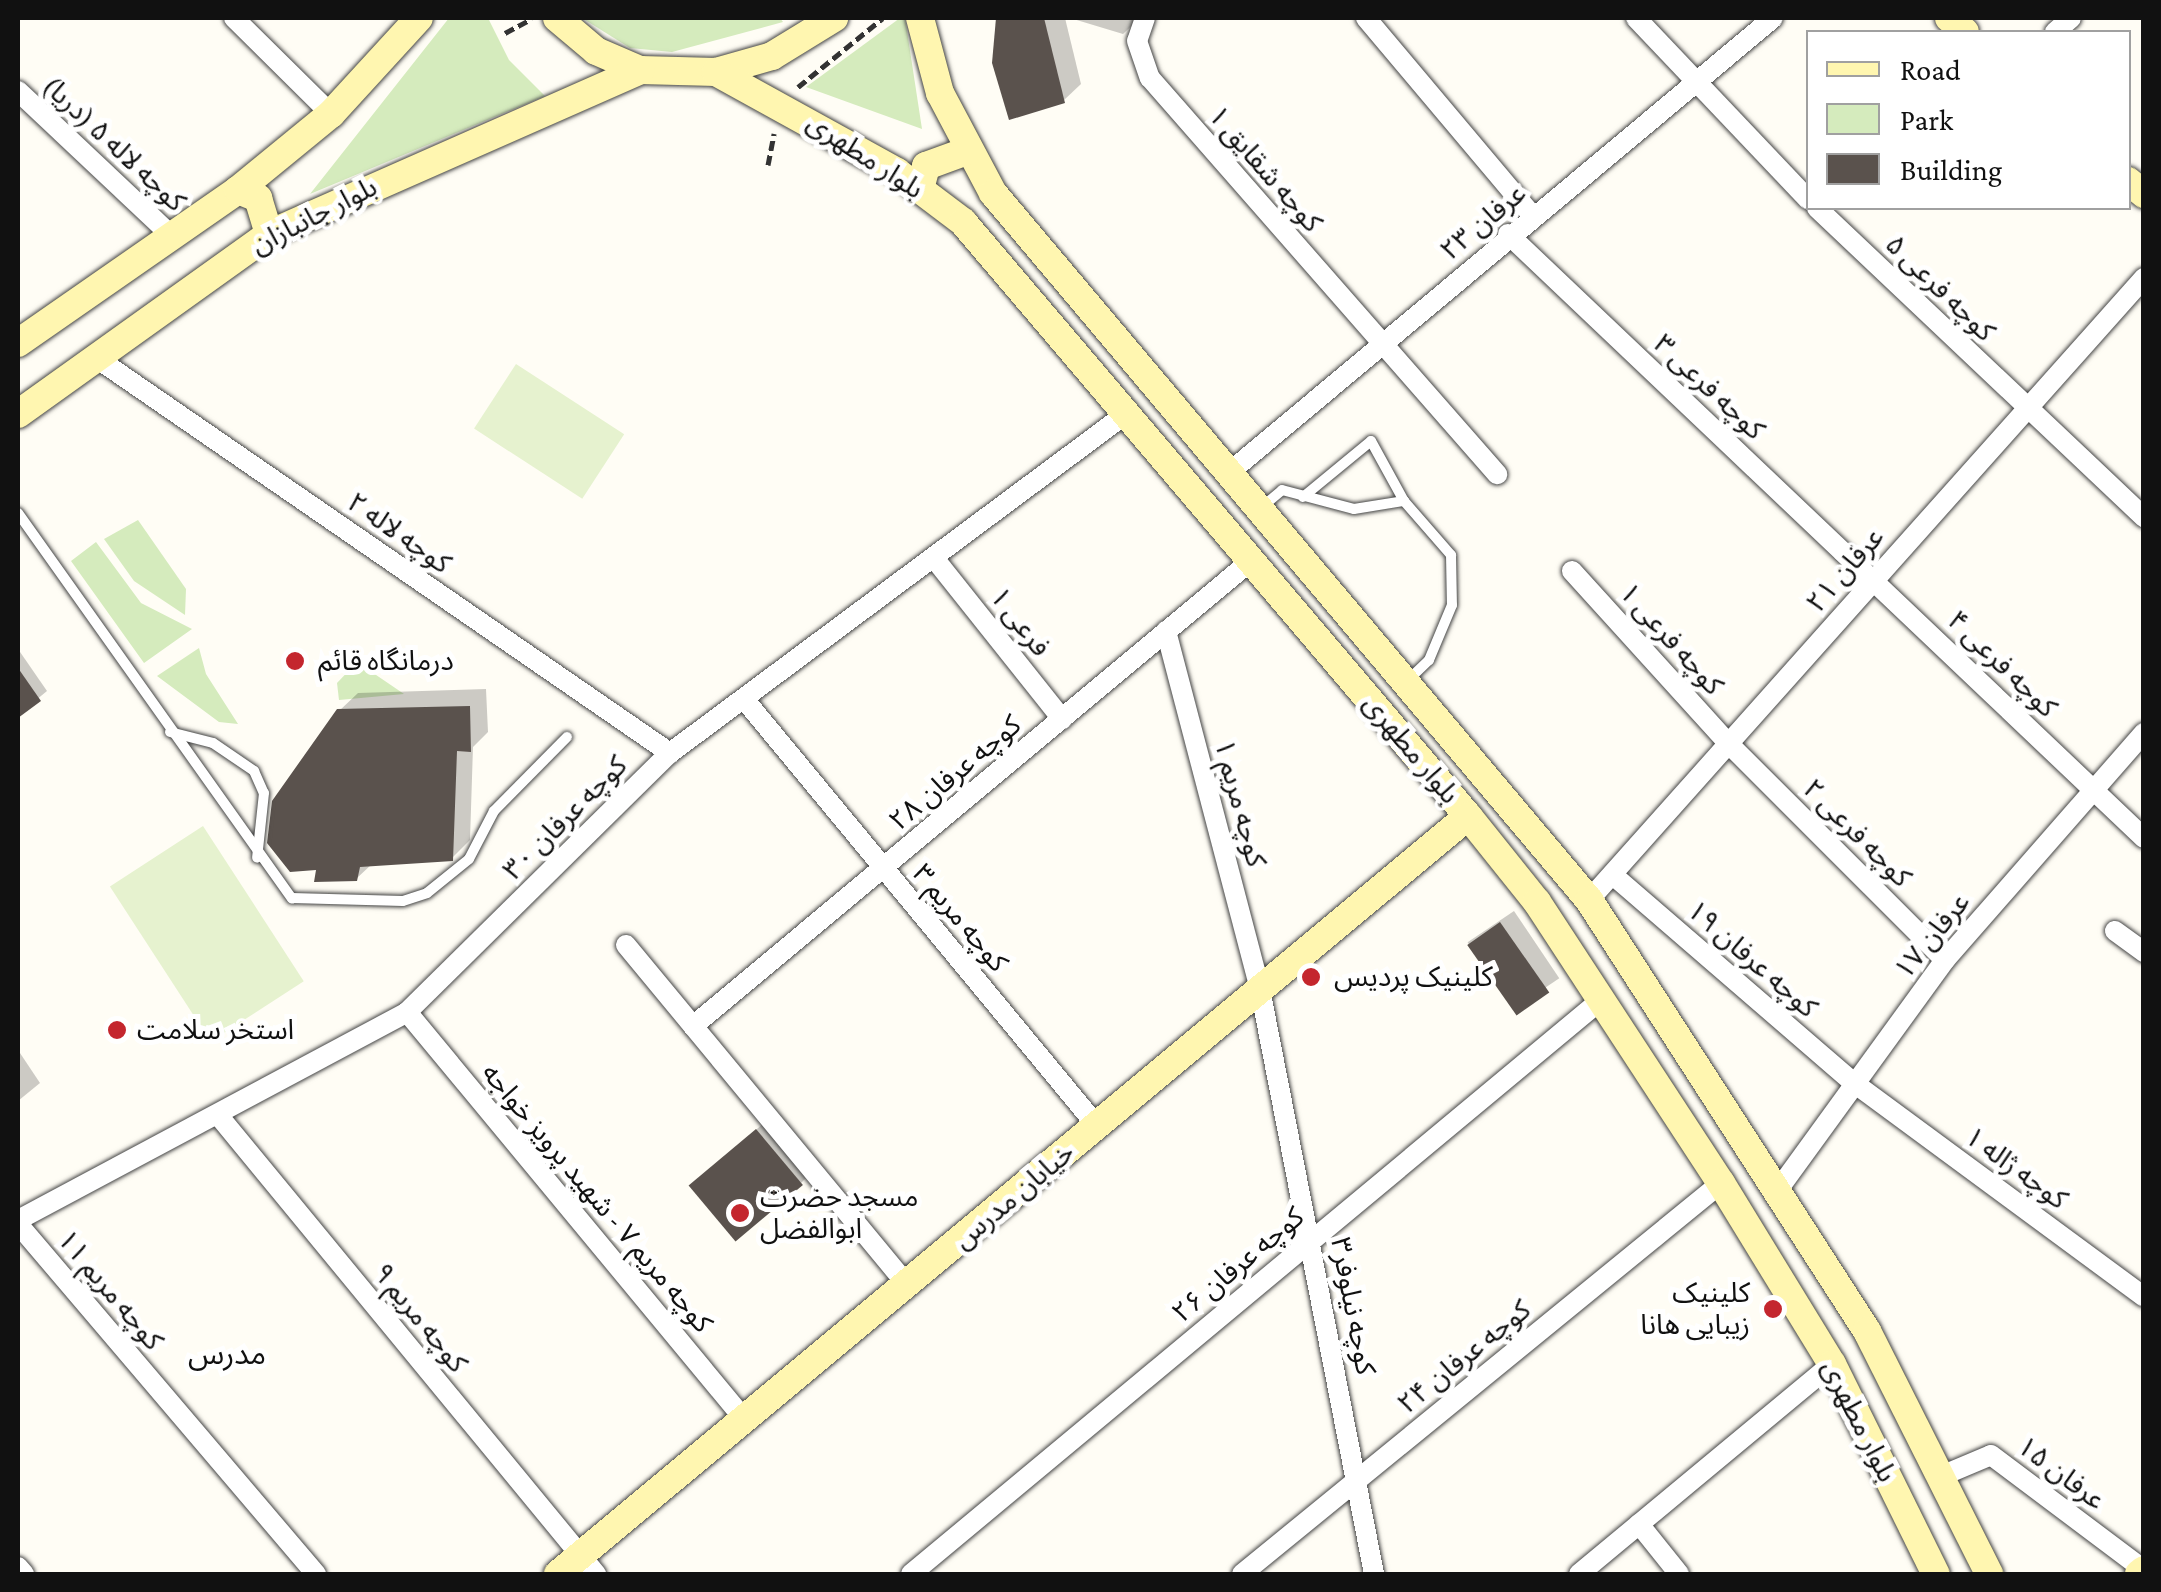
<!DOCTYPE html>
<meta charset="utf-8">
<style>
body{margin:0}
#map{position:relative;width:2161px;height:1592px;overflow:hidden;background:#fffdf5;font-family:"Crimson Pro","Noto Sans Arabic",serif}
div>[style]{position:absolute}
.green>*{inset:0;background:#d5ebbd}
.pitch>*{inset:0;background:#e6f2cf;transform-origin:0 0}
.shadow>*{inset:0;background:#0003;transform-origin:0 0}
.building>*{inset:0;background:#5a524d;transform-origin:0 0}
.path>*{height:5px;margin-top:-2.5px;transform-origin:0;background:repeating-linear-gradient(90deg,#333 0 10px,transparent 0 15px)}
.roads{filter:drop-shadow(0 0 2px #444) drop-shadow(0 0 2px #444)}
.lane>*{height:10px;margin:-5px;padding:0 5px;transform-origin:5px;border-radius:5px;background:#fff}
.street>*{height:20px;margin:-10px;padding:0 10px;transform-origin:10px;border-radius:10px;background:#fff}
.secondary>*{height:28px;margin:-14px;padding:0 14px;transform-origin:14px;border-radius:14px;background:#fff6b0}
.dots>*{width:28px;height:28px;translate:-50% -50%;box-sizing:border-box;border:5px solid #fff;border-radius:50%}
span{translate:-50% -50%;white-space:nowrap;text-align:center;line-height:1.15;-webkit-text-stroke:10px #fff;paint-order:stroke}
.street-label{font-size:28px;color:#111}
.poi-label{font-size:28px;color:#111}
.left{translate:0 -50%;text-align:left}
.right{translate:-100% -50%;text-align:right}
.neighbourhood-label{font-size:30px;color:#111}
.frame{position:absolute;inset:0;border:20px solid #111;pointer-events:none}
.legend{position:absolute;left:1806px;top:30px;width:325px;height:180px;box-sizing:border-box;background:#fff;border:2px solid #a0a0a0;margin:0;padding:12px 18px;list-style:none;font-size:30px;color:#111}
.legend li{display:flex;align-items:center;gap:20px;height:50px}
.legend b{width:50px;border:2px solid #a0a0a0}
</style>
<div id="map">
<div class="green">
<div style="clip-path:polygon(449px 18px,488px 18px,509px 60px,545px 96px,310px 194px)"></div>
<div style="clip-path:polygon(582px 18px,780px 18px,783px 22px,672px 52px,630px 48px)"></div>
<div style="clip-path:polygon(905px 18px,922px 129px,806px 87px,900px 18px)"></div>
<div style="clip-path:polygon(138px 520px,186px 589px,185px 615px,134px 581px,104px 539px)"></div>
<div style="clip-path:polygon(96px 542px,141px 603px,192px 629px,144px 663px,71px 561px)"></div>
<div style="clip-path:polygon(199px 648px,206px 674px,238px 724px,219px 722px,157px 676px)"></div>
<div style="clip-path:polygon(357px 662px,404px 694px,339px 700px,337px 683px)"></div>
</div>
<div class="pitch">
<div style="left:516px;top:364px;width:129px;height:77px;rotate:33deg"></div>
<div style="left:203px;top:826px;width:185px;height:111px;rotate:57deg"></div>
</div>
<div class="shadow">
<div style="clip-path:polygon(998px 18px,1065px 18px,1081px 84px,1063px 101px,994px 63px)"></div>
<div style="clip-path:polygon(1070px 18px,1140px 18px,1123px 34px)"></div>
<div style="clip-path:polygon(18px 649px,47px 691px,18px 715px)"></div>
<div style="clip-path:polygon(486px 689px,488px 732px,473px 747px,470px 840px,452px 858px,372px 864px,356px 879px,339px 711px,358px 693px)"></div>
<div style="left:1514px;top:911px;width:81px;height:56px;rotate:56deg"></div>
<div style="clip-path:polygon(18px 1050px,40px 1083px,18px 1101px)"></div>
<div style="clip-path:polygon(770px 1118px,814px 1170px,801px 1183px,705px 1173px)"></div>
</div>
<div class="building">
<div style="clip-path:polygon(996px 18px,1044px 18px,1065px 103px,1009px 120px,992px 63px)"></div>
<div style="clip-path:polygon(18px 668px,41px 701px,18px 718px)"></div>
<div style="clip-path:polygon(470px 706px,471px 752px,457px 751px,453px 861px,360px 867px,357px 881px,314px 882px,316px 870px,290px 872px,267px 843px,272px 801px,337px 709px)"></div>
<div style="left:1500px;top:922px;width:86px;height:40px;rotate:55deg"></div>
<div style="left:756px;top:1129px;width:73px;height:88px;rotate:50deg"></div>
</div>
<div class="path">
<div style="left:505px;top:33px;width:30px;rotate:-28deg"></div>
<div style="left:798px;top:87px;width:109px;rotate:-39.1deg"></div>
<div style="left:768px;top:165px;width:32px;rotate:-79deg"></div>
</div>
<div class="roads">
<div class="lane">
<div style="left:1303px;top:497px;width:88px;rotate:-39.5deg"></div>
<div style="left:1371px;top:441px;width:68px;rotate:61.2deg"></div>
<div style="left:1262px;top:507px;width:26px;rotate:-40deg"></div>
<div style="left:1282px;top:490px;width:74px;rotate:14.8deg"></div>
<div style="left:1354px;top:509px;width:51px;rotate:-9.1deg"></div>
<div style="left:1404px;top:501px;width:72px;rotate:49deg"></div>
<div style="left:1451px;top:555px;width:50px;rotate:88.9deg"></div>
<div style="left:1452px;top:605px;width:60px;rotate:112.7deg"></div>
<div style="left:1429px;top:660px;width:28px;rotate:136deg"></div>
<div style="left:18px;top:513px;width:473px;rotate:54.6deg"></div>
<div style="left:292px;top:898px;width:111px;rotate:1.5deg"></div>
<div style="left:403px;top:901px;width:25px;rotate:-18deg"></div>
<div style="left:427px;top:893px;width:54px;rotate:-39deg"></div>
<div style="left:469px;top:859px;width:54px;rotate:-62.5deg"></div>
<div style="left:494px;top:811px;width:104px;rotate:-45.4deg"></div>
<div style="left:170px;top:732px;width:44px;rotate:14.3deg"></div>
<div style="left:213px;top:743px;width:50px;rotate:34.3deg"></div>
<div style="left:254px;top:771px;width:24px;rotate:66deg"></div>
<div style="left:264px;top:793px;width:65px;rotate:96.1deg"></div>
</div>
<div class="street">
<div style="left:234px;top:18px;width:136px;rotate:44.7deg"></div>
<div style="left:1145px;top:18px;width:24px;rotate:109deg"></div>
<div style="left:1137px;top:41px;width:39px;rotate:71deg"></div>
<div style="left:1150px;top:78px;width:527px;rotate:48.77deg"></div>
<div style="left:1366px;top:18px;width:258px;rotate:49.9deg"></div>
<div style="left:1636px;top:18px;width:250px;rotate:46.5deg"></div>
<div style="left:2055px;top:32px;width:21px;rotate:-41deg"></div>
<div style="left:18px;top:91px;width:213px;rotate:43.3deg"></div>
<div style="left:1817px;top:208px;width:450px;rotate:43.4deg"></div>
<div style="left:1508px;top:234px;width:877px;rotate:43.52deg"></div>
<div style="left:98px;top:359px;width:695px;rotate:34.56deg"></div>
<div style="left:1231px;top:471px;width:706px;rotate:-39.89deg"></div>
<div style="left:934px;top:558px;width:206px;rotate:51.5deg"></div>
<div style="left:1572px;top:571px;width:234px;rotate:47.8deg"></div>
<div style="left:1729px;top:744px;width:305px;rotate:45deg"></div>
<div style="left:1166px;top:631px;width:370px;rotate:75.3deg"></div>
<div style="left:1260px;top:989px;width:596px;rotate:78.97deg"></div>
<div style="left:744px;top:699px;width:554px;rotate:50.42deg"></div>
<div style="left:1614px;top:876px;width:317px;rotate:40.8deg"></div>
<div style="left:1854px;top:1083px;width:360px;rotate:36.4deg"></div>
<div style="left:1589px;top:900px;width:834px;rotate:-48.26deg"></div>
<div style="left:2115px;top:931px;width:36px;rotate:36deg"></div>
<div style="left:626px;top:945px;width:442px;rotate:50.4deg"></div>
<div style="left:407px;top:1012px;width:528px;rotate:50.37deg"></div>
<div style="left:693px;top:1026px;width:728px;rotate:-39.82deg"></div>
<div style="left:218px;top:1115px;width:595px;rotate:50.53deg"></div>
<div style="left:1780px;top:1187px;width:281px;rotate:-54deg"></div>
<div style="left:1945px;top:960px;width:302px;rotate:-48.8deg"></div>
<div style="left:18px;top:1220px;width:441px;rotate:-28.1deg"></div>
<div style="left:407px;top:1012px;width:369px;rotate:-44.6deg"></div>
<div style="left:670px;top:753px;width:570px;rotate:-36.65deg"></div>
<div style="left:18px;top:1224px;width:460px;rotate:49.6deg"></div>
<div style="left:1939px;top:1477px;width:56px;rotate:-22.9deg"></div>
<div style="left:1991px;top:1455px;width:191px;rotate:36.9deg"></div>
<div style="left:1639px;top:1524px;width:64px;rotate:51.3deg"></div>
<div style="left:18px;top:1567px;width:9px;rotate:49deg"></div>
<div style="left:911px;top:1574px;width:899px;rotate:-39.76deg"></div>
<div style="left:1242px;top:1574px;width:618px;rotate:-39.22deg"></div>
<div style="left:1579px;top:1574px;width:329px;rotate:-39.7deg"></div>
</div>
<div class="secondary">
<div style="left:557px;top:18px;width:51px;rotate:40.2deg"></div>
<div style="left:596px;top:51px;width:48px;rotate:23.4deg"></div>
<div style="left:640px;top:70px;width:76px;rotate:1.5deg"></div>
<div style="left:716px;top:72px;width:58px;rotate:-15.9deg"></div>
<div style="left:772px;top:56px;width:73px;rotate:-31.5deg"></div>
<div style="left:920px;top:18px;width:78px;rotate:75.1deg"></div>
<div style="left:940px;top:93px;width:113px;rotate:62.1deg"></div>
<div style="left:993px;top:193px;width:925px;rotate:49.87deg"></div>
<div style="left:1589px;top:900px;width:513px;rotate:57.18deg"></div>
<div style="left:1867px;top:1331px;width:272px;rotate:63.3deg"></div>
<div style="left:1949px;top:18px;width:21px;rotate:41deg"></div>
<div style="left:716px;top:72px;width:207px;rotate:28.9deg"></div>
<div style="left:897px;top:172px;width:83px;rotate:37.1deg"></div>
<div style="left:963px;top:222px;width:780px;rotate:49.63deg"></div>
<div style="left:1468px;top:816px;width:110px;rotate:51.3deg"></div>
<div style="left:1537px;top:902px;width:336px;rotate:56.8deg"></div>
<div style="left:1721px;top:1183px;width:212px;rotate:58.5deg"></div>
<div style="left:1832px;top:1364px;width:234px;rotate:63.7deg"></div>
<div style="left:2128px;top:181px;width:21px;rotate:39deg"></div>
<div style="left:920px;top:189px;width:24px;rotate:-75deg"></div>
<div style="left:926px;top:166px;width:44px;rotate:-20.1deg"></div>
<div style="left:238px;top:190px;width:22px;rotate:22deg"></div>
<div style="left:258px;top:198px;width:38px;rotate:73deg"></div>
<div style="left:18px;top:343px;width:268px;rotate:-34.8deg"></div>
<div style="left:238px;top:190px;width:120px;rotate:-39.3deg"></div>
<div style="left:331px;top:114px;width:130px;rotate:-47.5deg"></div>
<div style="left:18px;top:414px;width:309px;rotate:-35.6deg"></div>
<div style="left:269px;top:234px;width:406px;rotate:-23.8deg"></div>
<div style="left:558px;top:1574px;width:1184px;rotate:-39.79deg"></div>
<div style="left:2139px;top:1574px;width:6px;rotate:-39deg"></div>
</div>
</div>
<div class="dots">
<div style="left:295px;top:661px;background:#c4262e"></div>
<div style="left:1311px;top:977px;background:#c4262e"></div>
<div style="left:117px;top:1030px;background:#c4262e"></div>
<div style="left:740px;top:1213px;background:#c4262e"></div>
<div style="left:1773px;top:1309px;background:#c4262e"></div>
</div>
<div class="street-label">
<span style="left:114px;top:144px;rotate:43deg">کوچه لاله ۵ (دریا)</span>
<span style="left:865px;top:156px;rotate:33deg">بلوار مطهری</span>
<span style="left:1265px;top:169px;rotate:49deg">کوچه شقایق ۱</span>
<span style="left:314px;top:216px;rotate:-27deg">بلوار جانبازان</span>
<span style="left:1483px;top:222px;rotate:-40deg">عرفان ۲۳</span>
<span style="left:1940px;top:288px;rotate:44deg">کوچه فرعی ۵</span>
<span style="left:1709px;top:387px;rotate:43deg">کوچه فرعی ۳</span>
<span style="left:399px;top:533px;rotate:35deg">کوچه لاله ۲</span>
<span style="left:1845px;top:570px;rotate:-49deg">عرفان ۲۱</span>
<span style="left:1020px;top:622px;rotate:52deg">فرعی ۱</span>
<span style="left:1671px;top:639px;rotate:48deg">کوچه فرعی ۱</span>
<span style="left:2002px;top:664px;rotate:44deg">کوچه فرعی ۴</span>
<span style="left:1411px;top:749px;rotate:50deg">بلوار مطهری</span>
<span style="left:955px;top:773px;rotate:-40deg">کوچه عرفان ۲۸</span>
<span style="left:1240px;top:803px;rotate:75deg">کوچه مریم ۱</span>
<span style="left:565px;top:818px;rotate:-45deg">کوچه عرفان ۳۰</span>
<span style="left:1857px;top:833px;rotate:45deg">کوچه فرعی ۲</span>
<span style="left:960px;top:918px;rotate:50deg">کوچه مریم ۳</span>
<span style="left:1932px;top:936px;rotate:-51deg">عرفان ۱۷</span>
<span style="left:1752px;top:959px;rotate:41deg">کوچه عرفان ۱۹</span>
<span style="left:2016px;top:1168px;rotate:36deg">کوچه ژاله ۱</span>
<span style="left:1014px;top:1196px;rotate:-40deg">خیابان مدرس</span>
<span style="left:597px;top:1198px;rotate:50deg">کوچه مریم ۷ - شهید پرویز خواجه</span>
<span style="left:1238px;top:1265px;rotate:-40deg">کوچه عرفان ۲۶</span>
<span style="left:110px;top:1290px;rotate:50deg">کوچه مریم ۱۱</span>
<span style="left:1353px;top:1306px;rotate:79deg">کوچه نیلوفر۳</span>
<span style="left:420px;top:1318px;rotate:51deg">کوچه مریم ۹</span>
<span style="left:1464px;top:1357px;rotate:-39deg">کوچه عرفان ۲۴</span>
<span style="left:1859px;top:1421px;rotate:63deg">بلوار مطهری</span>
<span style="left:2061px;top:1473px;rotate:37deg">عرفان ۱۵</span>
</div>
<div class="poi-label">
<span class="left" style="left:318px;top:661px">درمانگاه قائم</span>
<span class="left" style="left:1334px;top:977px">کلینیک پردیس</span>
<span class="left" style="left:137px;top:1030px">استخر سلامت</span>
<span class="left" style="left:760px;top:1213px">مسجد حضرت<br>ابوالفضل</span>
<span class="right" style="left:1750px;top:1309px">کلینیک<br>زیبایی هانا</span>
</div>
<div class="neighbourhood-label">
<span style="left:227px;top:1354px">مدرس</span>
</div>
<div class="frame"></div>
<ul class="legend">
<li><b style="height:12px;background:#fff6b0"></b>Road</li>
<li><b style="height:28px;background:#d5ebbd"></b>Park</li>
<li><b style="height:28px;background:#5a524d"></b>Building</li>
</ul>
</div>
